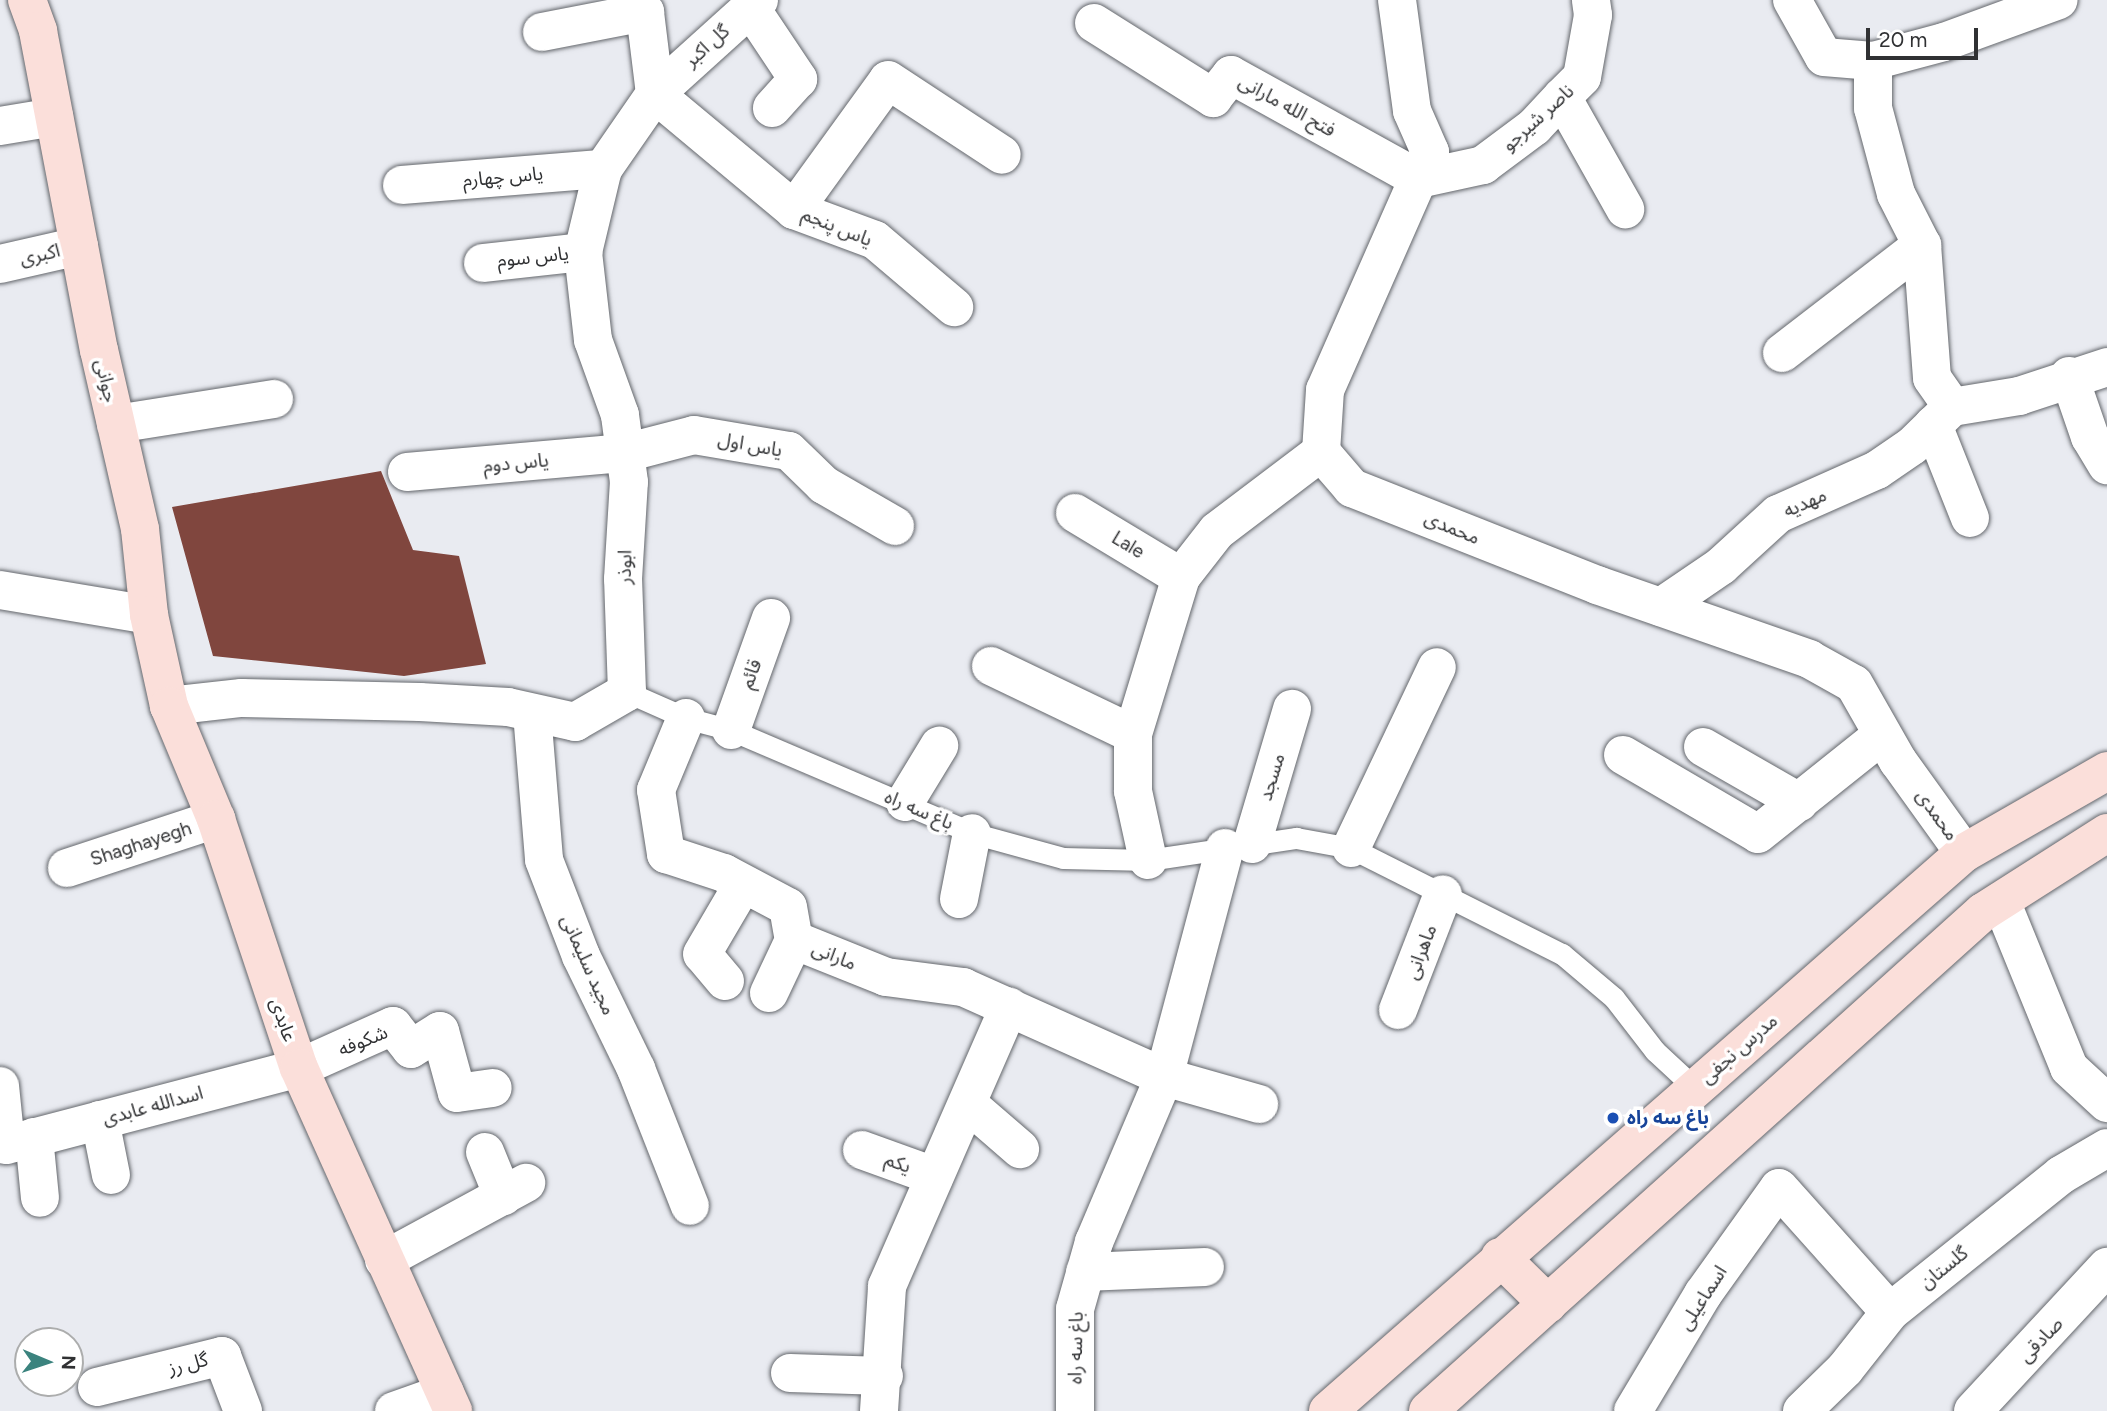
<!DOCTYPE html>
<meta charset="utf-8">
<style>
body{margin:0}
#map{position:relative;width:2107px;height:1411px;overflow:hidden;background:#e9ebf1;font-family:Figtree,"Noto Sans Arabic",sans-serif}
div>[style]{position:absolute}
.building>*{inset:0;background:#80463e}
.roads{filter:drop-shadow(0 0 2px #64676c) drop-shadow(0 0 2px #64676c)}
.lane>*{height:21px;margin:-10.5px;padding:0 10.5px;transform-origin:10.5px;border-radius:10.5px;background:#fff}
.street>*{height:38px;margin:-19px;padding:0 19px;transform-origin:19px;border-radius:19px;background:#fff}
.secondary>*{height:38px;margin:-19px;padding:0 19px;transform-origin:19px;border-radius:19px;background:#fbdfda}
.dots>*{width:19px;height:19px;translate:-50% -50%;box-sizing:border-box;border:4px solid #fff;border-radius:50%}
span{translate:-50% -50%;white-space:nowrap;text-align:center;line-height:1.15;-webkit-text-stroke:7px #fff;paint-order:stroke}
.street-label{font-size:19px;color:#303133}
.transit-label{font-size:19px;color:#164399;font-weight:700}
.left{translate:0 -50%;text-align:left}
.north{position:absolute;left:14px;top:1327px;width:70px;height:70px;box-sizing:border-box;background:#fff;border:2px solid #acadad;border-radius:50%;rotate:92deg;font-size:19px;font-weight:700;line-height:28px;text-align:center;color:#303133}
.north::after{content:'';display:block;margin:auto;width:24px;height:32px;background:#3b837e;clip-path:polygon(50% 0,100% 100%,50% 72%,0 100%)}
.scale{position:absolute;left:1866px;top:28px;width:112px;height:32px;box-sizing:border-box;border:4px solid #303133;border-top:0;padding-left:9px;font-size:21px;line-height:24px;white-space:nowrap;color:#303133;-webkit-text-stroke:5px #fff;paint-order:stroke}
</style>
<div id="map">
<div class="building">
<div style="clip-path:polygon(381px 471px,413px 550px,459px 556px,486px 664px,404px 676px,213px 656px,172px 507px)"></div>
</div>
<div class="roads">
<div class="lane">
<div style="left:627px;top:692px;width:64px;rotate:23.8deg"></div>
<div style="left:686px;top:718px;width:47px;rotate:14.9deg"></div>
<div style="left:731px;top:730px;width:262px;rotate:23.1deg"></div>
<div style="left:972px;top:833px;width:94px;rotate:15.4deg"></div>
<div style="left:1063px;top:858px;width:85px;rotate:1.3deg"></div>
<div style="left:1148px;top:860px;width:150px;rotate:-8.5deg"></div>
<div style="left:1296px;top:838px;width:56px;rotate:10.3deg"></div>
<div style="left:1351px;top:848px;width:236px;rotate:26.7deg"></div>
<div style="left:1562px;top:954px;width:68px;rotate:40.2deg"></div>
<div style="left:1614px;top:998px;width:67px;rotate:52.3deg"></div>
<div style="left:1655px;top:1051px;width:54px;rotate:42.8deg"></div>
</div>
<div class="street">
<div style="left:759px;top:0;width:140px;rotate:137.9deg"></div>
<div style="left:655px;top:94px;width:181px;rotate:39.8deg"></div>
<div style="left:794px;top:210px;width:86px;rotate:20.3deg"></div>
<div style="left:875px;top:240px;width:104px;rotate:40.3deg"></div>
<div style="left:1397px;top:0;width:112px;rotate:82.3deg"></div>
<div style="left:1412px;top:111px;width:45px;rotate:66.3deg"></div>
<div style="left:1430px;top:152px;width:260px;rotate:113.8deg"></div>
<div style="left:1325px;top:390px;width:62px;rotate:93.7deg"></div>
<div style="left:1321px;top:452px;width:48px;rotate:49.3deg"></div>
<div style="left:1352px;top:488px;width:264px;rotate:21.6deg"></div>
<div style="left:1597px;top:585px;width:225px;rotate:19.2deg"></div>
<div style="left:1809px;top:659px;width:51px;rotate:29.1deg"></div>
<div style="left:1854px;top:684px;width:89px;rotate:60.3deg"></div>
<div style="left:1898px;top:761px;width:113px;rotate:54.3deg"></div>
<div style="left:1792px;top:0;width:65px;rotate:60.7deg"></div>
<div style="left:1824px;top:57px;width:49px;rotate:4.7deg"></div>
<div style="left:1873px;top:61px;width:73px;rotate:-15deg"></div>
<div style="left:1944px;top:42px;width:122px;rotate:-20.1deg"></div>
<div style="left:750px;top:7px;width:87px;rotate:56.3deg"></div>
<div style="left:798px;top:79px;width:39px;rotate:132deg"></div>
<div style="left:1094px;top:23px;width:141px;rotate:32.2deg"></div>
<div style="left:1213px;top:98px;width:29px;rotate:-52deg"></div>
<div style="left:1231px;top:75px;width:215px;rotate:29deg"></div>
<div style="left:1419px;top:179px;width:66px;rotate:-12.3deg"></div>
<div style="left:1483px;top:165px;width:64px;rotate:-36.7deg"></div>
<div style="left:1534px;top:127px;width:41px;rotate:-47deg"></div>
<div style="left:1562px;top:97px;width:28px;rotate:-45deg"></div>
<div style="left:1582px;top:77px;width:63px;rotate:-79.9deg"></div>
<div style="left:1593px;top:15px;width:15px;rotate:-98deg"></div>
<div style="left:542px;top:32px;width:105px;rotate:-11deg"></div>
<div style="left:1873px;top:61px;width:47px;rotate:90deg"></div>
<div style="left:1873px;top:108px;width:89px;rotate:75deg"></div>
<div style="left:1896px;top:194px;width:57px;rotate:63deg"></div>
<div style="left:1922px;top:245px;width:133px;rotate:85.7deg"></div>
<div style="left:1932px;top:378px;width:35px;rotate:55deg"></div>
<div style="left:1952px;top:407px;width:68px;rotate:-9.3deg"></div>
<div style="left:2019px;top:396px;width:93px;rotate:-18.2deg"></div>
<div style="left:1562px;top:97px;width:129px;rotate:60.6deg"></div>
<div style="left:0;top:126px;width:55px;rotate:-9.5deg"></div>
<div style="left:402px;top:185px;width:202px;rotate:-4.6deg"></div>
<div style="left:794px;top:210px;width:160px;rotate:-54.1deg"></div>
<div style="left:888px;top:80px;width:136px;rotate:33.3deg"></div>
<div style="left:483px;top:263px;width:101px;rotate:-6.3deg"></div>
<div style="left:0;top:264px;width:81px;rotate:-12.8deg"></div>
<div style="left:1782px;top:353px;width:177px;rotate:-37.6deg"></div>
<div style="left:2069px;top:376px;width:65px;rotate:71deg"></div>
<div style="left:2090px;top:437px;width:33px;rotate:59deg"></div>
<div style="left:116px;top:424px;width:160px;rotate:-9deg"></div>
<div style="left:1933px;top:425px;width:100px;rotate:68.3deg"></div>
<div style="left:407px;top:472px;width:219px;rotate:-5deg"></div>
<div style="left:625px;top:453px;width:71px;rotate:-14.6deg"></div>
<div style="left:694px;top:435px;width:96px;rotate:9.6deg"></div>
<div style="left:789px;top:451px;width:49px;rotate:44.2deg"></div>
<div style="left:824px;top:485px;width:82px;rotate:30deg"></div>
<div style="left:1075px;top:513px;width:124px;rotate:31.1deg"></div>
<div style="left:0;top:590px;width:151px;rotate:9.5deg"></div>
<div style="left:1661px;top:607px;width:73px;rotate:-34.3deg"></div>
<div style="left:1721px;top:566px;width:77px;rotate:-42.4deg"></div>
<div style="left:1778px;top:514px;width:108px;rotate:-24deg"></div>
<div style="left:1877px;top:470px;width:42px;rotate:-34.4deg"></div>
<div style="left:1912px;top:446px;width:56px;rotate:-44.3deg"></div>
<div style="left:991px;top:666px;width:157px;rotate:25.6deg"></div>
<div style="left:169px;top:706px;width:73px;rotate:-6.3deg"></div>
<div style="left:242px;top:698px;width:178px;rotate:1.3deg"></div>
<div style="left:420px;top:702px;width:88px;rotate:3.3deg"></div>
<div style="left:508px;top:707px;width:69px;rotate:12.6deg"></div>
<div style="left:575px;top:722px;width:60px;rotate:-30deg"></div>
<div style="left:627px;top:692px;width:113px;rotate:-92deg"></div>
<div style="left:623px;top:579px;width:97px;rotate:-86.5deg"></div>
<div style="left:629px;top:482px;width:68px;rotate:-97.7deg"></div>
<div style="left:620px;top:415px;width:80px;rotate:-109.8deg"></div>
<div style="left:593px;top:340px;width:89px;rotate:-96.5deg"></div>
<div style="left:583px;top:252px;width:85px;rotate:-76.5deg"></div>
<div style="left:603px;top:169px;width:91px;rotate:-55.3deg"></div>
<div style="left:655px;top:94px;width:83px;rotate:-97deg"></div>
<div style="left:645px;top:12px;width:14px;rotate:-124deg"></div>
<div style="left:532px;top:713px;width:147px;rotate:85.3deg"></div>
<div style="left:544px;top:860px;width:103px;rotate:68.9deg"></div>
<div style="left:581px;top:956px;width:126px;rotate:64deg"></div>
<div style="left:636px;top:1069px;width:147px;rotate:68.5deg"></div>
<div style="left:686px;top:718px;width:78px;rotate:112.6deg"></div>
<div style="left:656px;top:790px;width:65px;rotate:81.1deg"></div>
<div style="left:666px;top:854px;width:61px;rotate:18.1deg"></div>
<div style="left:724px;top:873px;width:72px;rotate:28deg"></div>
<div style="left:788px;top:907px;width:34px;rotate:80deg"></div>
<div style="left:794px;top:940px;width:99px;rotate:21.9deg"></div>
<div style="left:886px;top:977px;width:78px;rotate:7.4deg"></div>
<div style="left:963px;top:987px;width:220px;rotate:24.1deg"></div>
<div style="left:1164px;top:1077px;width:99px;rotate:15.9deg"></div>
<div style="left:731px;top:730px;width:119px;rotate:-70.3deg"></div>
<div style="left:1703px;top:747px;width:111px;rotate:29.8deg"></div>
<div style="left:1623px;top:755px;width:156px;rotate:30.3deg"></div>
<div style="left:1758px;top:834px;width:159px;rotate:-38.6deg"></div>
<div style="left:905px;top:802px;width:66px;rotate:-58.7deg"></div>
<div style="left:1252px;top:844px;width:141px;rotate:-73.5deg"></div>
<div style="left:1351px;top:848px;width:200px;rotate:-64.6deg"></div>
<div style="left:1148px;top:860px;width:71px;rotate:-102.3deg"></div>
<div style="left:1133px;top:791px;width:57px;rotate:-90deg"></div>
<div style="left:1133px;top:734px;width:164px;rotate:-73deg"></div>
<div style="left:1181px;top:577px;width:58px;rotate:-52deg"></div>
<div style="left:1217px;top:531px;width:131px;rotate:-37.2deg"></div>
<div style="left:67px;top:868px;width:157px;rotate:-18.2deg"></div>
<div style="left:959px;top:899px;width:67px;rotate:-78.9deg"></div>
<div style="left:2001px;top:901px;width:180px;rotate:67.8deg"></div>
<div style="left:2069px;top:1068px;width:52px;rotate:42.6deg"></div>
<div style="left:725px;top:981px;width:35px;rotate:-130deg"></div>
<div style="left:702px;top:954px;width:81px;rotate:-59.6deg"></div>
<div style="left:769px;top:993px;width:59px;rotate:-64.7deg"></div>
<div style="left:1398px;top:1010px;width:124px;rotate:-68.8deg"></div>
<div style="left:0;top:1086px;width:59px;rotate:84.2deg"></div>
<div style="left:968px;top:1104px;width:69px;rotate:40.9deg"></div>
<div style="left:100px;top:1120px;width:56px;rotate:78.7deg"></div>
<div style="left:34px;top:1137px;width:61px;rotate:84.4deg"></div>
<div style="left:6px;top:1145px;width:303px;rotate:-14.7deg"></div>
<div style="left:299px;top:1068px;width:103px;rotate:-24.1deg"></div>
<div style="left:393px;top:1026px;width:29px;rotate:52deg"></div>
<div style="left:411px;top:1049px;width:34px;rotate:-32deg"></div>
<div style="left:440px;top:1031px;width:64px;rotate:74.7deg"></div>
<div style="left:457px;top:1093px;width:36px;rotate:-8deg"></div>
<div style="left:862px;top:1150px;width:77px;rotate:19.9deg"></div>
<div style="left:485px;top:1152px;width:48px;rotate:67.8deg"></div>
<div style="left:384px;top:1260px;width:162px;rotate:-28.5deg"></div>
<div style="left:1085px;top:1272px;width:120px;rotate:-2.4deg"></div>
<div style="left:790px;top:1373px;width:94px;rotate:1.8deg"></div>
<div style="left:97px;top:1387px;width:129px;rotate:-13.9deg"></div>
<div style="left:222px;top:1356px;width:59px;rotate:69.1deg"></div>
<div style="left:394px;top:1411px;width:54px;rotate:-19.4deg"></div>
<div style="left:879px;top:1411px;width:125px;rotate:-86.3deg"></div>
<div style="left:887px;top:1286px;width:305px;rotate:-66.4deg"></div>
<div style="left:1075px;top:1411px;width:102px;rotate:-90deg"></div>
<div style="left:1075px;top:1309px;width:70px;rotate:-74.2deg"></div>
<div style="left:1094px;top:1242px;width:179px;rotate:-67deg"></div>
<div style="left:1164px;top:1077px;width:237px;rotate:-75.1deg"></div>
<div style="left:1633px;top:1411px;width:136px;rotate:-59.1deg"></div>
<div style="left:1703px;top:1294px;width:130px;rotate:-54.4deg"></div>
<div style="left:1779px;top:1188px;width:166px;rotate:48.2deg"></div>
<div style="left:1802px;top:1411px;width:60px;rotate:-44.3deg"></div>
<div style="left:1845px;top:1369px;width:73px;rotate:-51.7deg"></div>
<div style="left:1890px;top:1312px;width:219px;rotate:-38.7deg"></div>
<div style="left:2061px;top:1175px;width:53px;rotate:-30.4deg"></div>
<div style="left:1973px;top:1411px;width:197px;rotate:-47.1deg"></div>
</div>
<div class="secondary">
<div style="left:27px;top:0;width:33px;rotate:70deg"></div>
<div style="left:38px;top:31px;width:325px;rotate:79.2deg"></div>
<div style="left:99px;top:350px;width:184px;rotate:77.1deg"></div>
<div style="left:140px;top:529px;width:86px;rotate:84deg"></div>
<div style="left:149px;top:615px;width:93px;rotate:77.6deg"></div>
<div style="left:169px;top:706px;width:122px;rotate:67.4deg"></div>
<div style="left:216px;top:819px;width:262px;rotate:71.6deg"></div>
<div style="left:299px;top:1068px;width:376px;rotate:65.8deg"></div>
<div style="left:1500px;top:1257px;width:67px;rotate:44.4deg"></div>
<div style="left:1328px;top:1411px;width:846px;rotate:-41.26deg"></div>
<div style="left:1964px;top:853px;width:165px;rotate:-29.8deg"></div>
<div style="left:1428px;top:1411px;width:746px;rotate:-41.96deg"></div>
<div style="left:1983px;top:912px;width:147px;rotate:-32.5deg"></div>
</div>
</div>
<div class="dots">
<div style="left:1613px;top:1118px;background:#1a4fb4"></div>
</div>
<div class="street-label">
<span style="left:707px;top:46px;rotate:-42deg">گل اکبر</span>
<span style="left:1287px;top:106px;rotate:29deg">فتح الله مارانی</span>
<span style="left:1538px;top:118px;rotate:-42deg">ناصر شیرجو</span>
<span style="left:503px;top:177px;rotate:-5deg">یاس چهارم</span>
<span style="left:837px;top:227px;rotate:22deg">یاس پنجم</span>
<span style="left:40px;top:255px;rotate:-13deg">اکبری</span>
<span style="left:533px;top:257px;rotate:-6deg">یاس سوم</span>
<span style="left:106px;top:381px;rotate:77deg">جوانی</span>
<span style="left:750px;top:445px;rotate:10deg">یاس اول</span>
<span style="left:516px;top:463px;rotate:-5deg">یاس دوم</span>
<span style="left:1805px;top:503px;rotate:-24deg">مهدیه</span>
<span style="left:1452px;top:528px;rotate:22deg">محمدی</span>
<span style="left:1128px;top:545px;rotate:31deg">Lale</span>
<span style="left:625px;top:567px;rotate:-88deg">ابوذر</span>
<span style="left:751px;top:674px;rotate:-70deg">قائم</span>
<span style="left:1272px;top:777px;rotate:-73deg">مسجد</span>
<span style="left:919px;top:810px;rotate:23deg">باغ سه راه</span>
<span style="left:1937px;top:815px;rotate:54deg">محمدی</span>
<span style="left:141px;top:844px;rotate:-18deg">Shaghayegh</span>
<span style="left:1421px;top:952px;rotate:-69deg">ماهرانی</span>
<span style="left:834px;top:956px;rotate:22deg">مارانی</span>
<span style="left:588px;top:965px;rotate:66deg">مجید سلیمانی</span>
<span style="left:283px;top:1020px;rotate:71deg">عابدی</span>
<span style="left:363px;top:1041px;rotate:-22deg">شکوفه</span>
<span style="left:1739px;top:1049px;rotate:-41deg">مدرس نجفی</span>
<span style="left:153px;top:1106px;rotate:-15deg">اسدالله عابدی</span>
<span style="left:898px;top:1163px;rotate:20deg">یکم</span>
<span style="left:1944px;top:1268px;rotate:-39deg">گلستان</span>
<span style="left:1703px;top:1298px;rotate:-57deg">اسماعیلی</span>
<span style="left:2041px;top:1340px;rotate:-46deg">صادقی</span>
<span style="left:1076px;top:1348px;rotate:-89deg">باغ سه راه</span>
<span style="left:188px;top:1364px;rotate:-14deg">گل رز</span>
</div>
<div class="transit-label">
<span class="left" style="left:1627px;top:1118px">باغ سه راه</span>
</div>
<div class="north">N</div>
<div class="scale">20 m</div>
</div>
